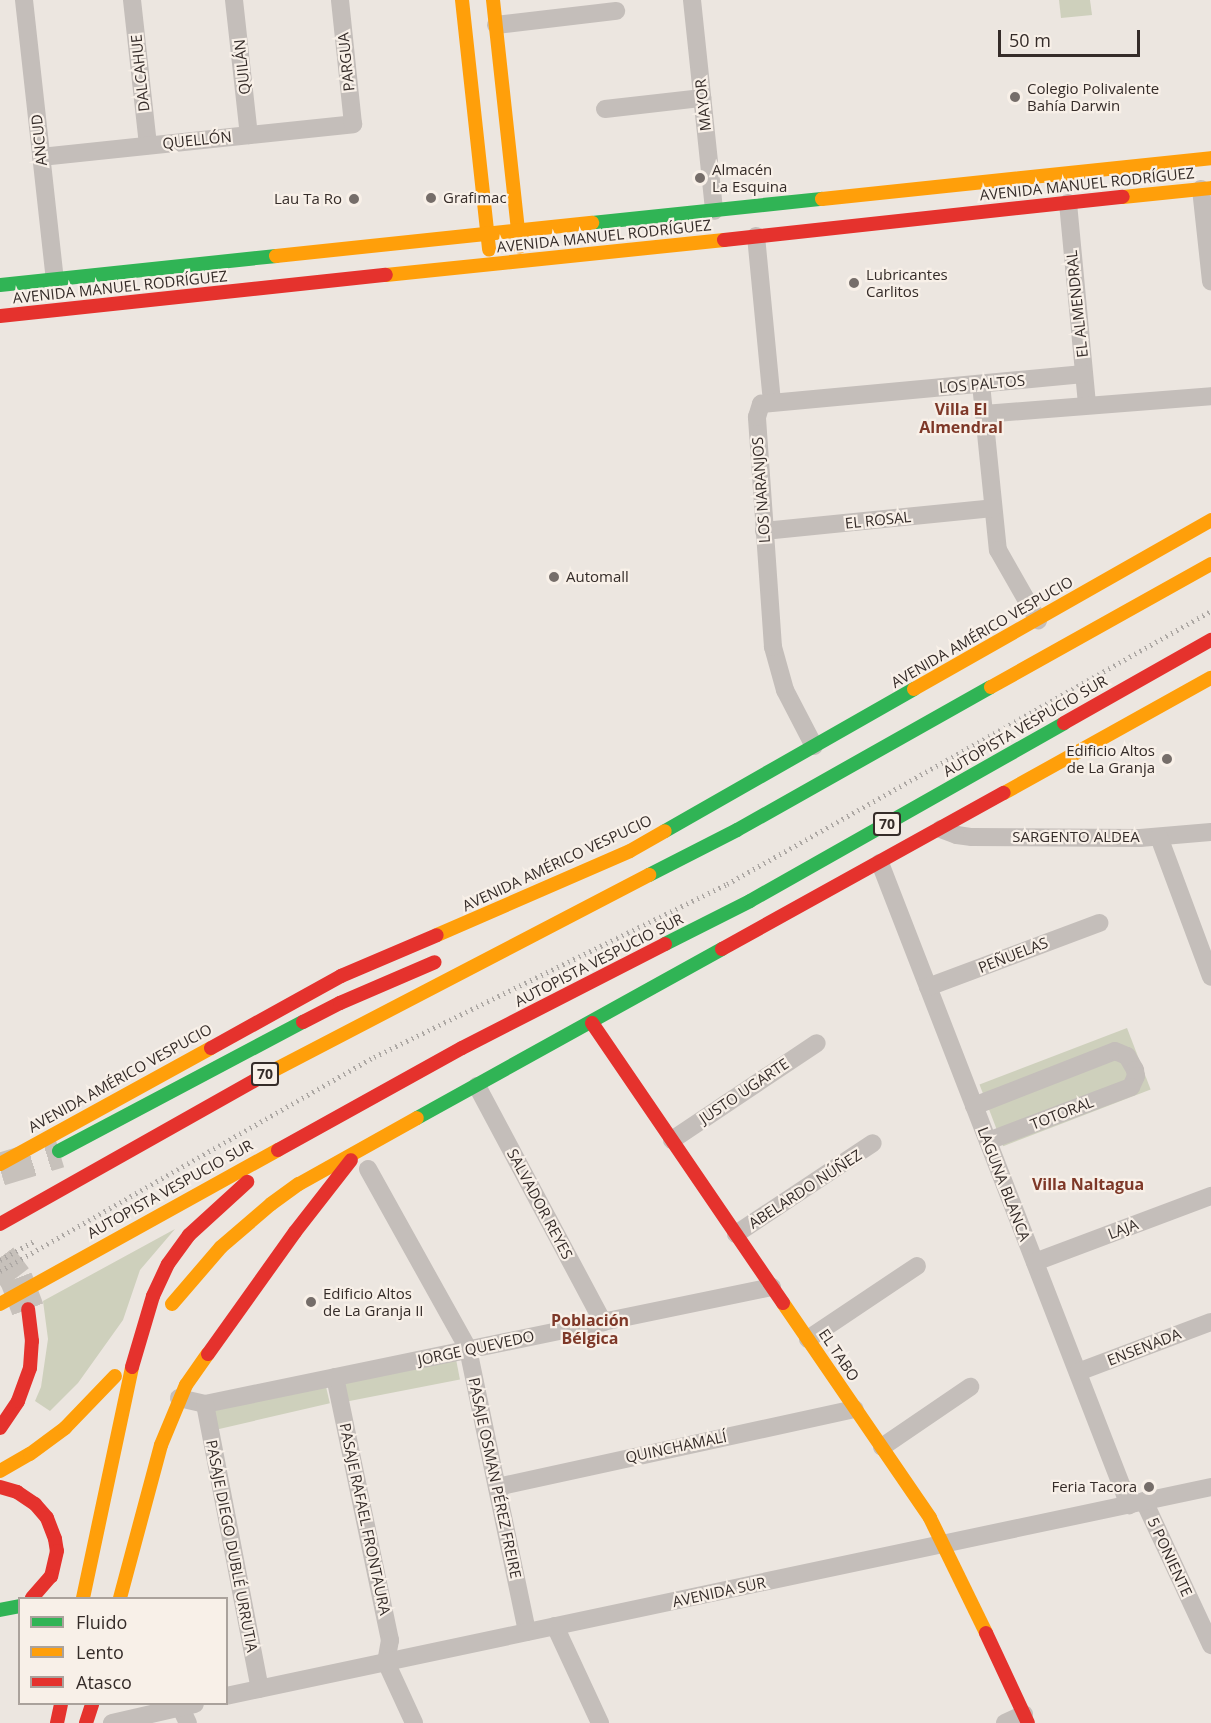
<!DOCTYPE html>
<meta charset="utf-8">
<style>
body{margin:0}
#map{position:relative;width:1211px;height:1723px;overflow:hidden;background:#ece6e0;font-family:"Open Sans",sans-serif}
div>[style]{position:absolute}
.green>*{inset:0;background:#ced0bc;transform-origin:0 0}
.highway-tunnel>*{height:33px;margin-top:-16.5px;transform-origin:0;background:repeating-linear-gradient(90deg,#c7c1bb 0 33px,transparent 0 49px)}
.street>*{height:18px;margin:-9px;padding:0 9px;transform-origin:9px;border-radius:9px;background:#c4beba}
.fast>*{height:14px;margin:-7px;padding:0 7px;transform-origin:7px;border-radius:7px;background:#30b455}
.slow>*{height:14px;margin:-7px;padding:0 7px;transform-origin:7px;border-radius:7px;background:#ff9f0a}
.jam>*{height:14px;margin:-7px;padding:0 7px;transform-origin:7px;border-radius:7px;background:#e5322d}
.rail>*{height:4.5px;margin-top:-2.25px;transform-origin:0;background:repeating-linear-gradient(90deg,#ada8a4 0 1.5px,transparent 0 6px)}
.dots>*{width:16px;height:16px;translate:-50% -50%;box-sizing:border-box;border:3px solid #f8f0e8;border-radius:50%}
span{translate:-50% -50%;white-space:nowrap;text-align:center;line-height:1.15;-webkit-text-stroke:4.5px #f8f0e8;paint-order:stroke}
.shield-label span{padding:2px 4px;background:#f8f0e8;border:2px solid;border-radius:4px;-webkit-text-stroke-width:0}
.shield-label{font-size:14px;color:#352c29;font-weight:700}
.street-label{font-size:15px;color:#352c29}
.poi-label{font-size:15px;color:#352c29}
.left{translate:0 -50%;text-align:left}
.right{translate:-100% -50%;text-align:right}
.neighbourhood-label{font-size:16px;color:#7e3828;font-weight:700}
.legend{position:absolute;left:18px;top:1597px;width:210px;height:108px;box-sizing:border-box;background:#f8f0e8;border:2px solid #aaa29c;margin:0;padding:8px 10px;list-style:none;font-size:18px;color:#352c29}
.legend li{display:flex;align-items:center;gap:12px;height:30px}
.legend b{width:30px;border:2px solid #aaa29c}
.scale{position:absolute;left:998px;top:30px;width:142px;height:27px;box-sizing:border-box;border:3px solid #352c29;border-top:0;padding-left:8px;font-size:18px;line-height:21px;white-space:nowrap;color:#352c29;-webkit-text-stroke:4px #f8f0e8;paint-order:stroke}
</style>
<div id="map">
<div class="green">
<div style="clip-path:polygon(1059px 0,1090px 0,1092px 15px,1061px 18px)"></div>
<div style="left:1127px;top:1028px;width:66px;height:158px;rotate:69deg"></div>
<div style="clip-path:polygon(175px 1229px,140px 1270px,123px 1320px,78px 1383px,50px 1411px,35px 1401px,41px 1387px,48px 1339px,43px 1301px)"></div>
<div style="left:455px;top:1354px;width:26px;height:119px;rotate:79deg"></div>
<div style="left:324px;top:1378px;width:26px;height:118px;rotate:77deg"></div>
</div>
<div class="highway-tunnel">
<div style="left:0;top:1169px;width:62px;rotate:-17deg"></div>
<div style="left:0;top:1257px;width:26px;rotate:53deg"></div>
<div style="left:16px;top:1278px;width:33px;rotate:69deg"></div>
</div>
<div class="street">
<div style="left:24px;top:0;width:282px;rotate:83.7deg"></div>
<div style="left:132px;top:0;width:146px;rotate:83.7deg"></div>
<div style="left:234px;top:0;width:136px;rotate:83.7deg"></div>
<div style="left:692px;top:0;width:212px;rotate:84deg"></div>
<div style="left:496px;top:25px;width:121px;rotate:-6.7deg"></div>
<div style="left:605px;top:109px;width:98px;rotate:-6.5deg"></div>
<div style="left:41px;top:157px;width:314px;rotate:-6deg"></div>
<div style="left:353px;top:124px;width:125px;rotate:-96deg"></div>
<div style="left:1201px;top:189px;width:93px;rotate:83.8deg"></div>
<div style="left:1068px;top:203px;width:202px;rotate:84.6deg"></div>
<div style="left:756px;top:236px;width:167px;rotate:84.5deg"></div>
<div style="left:981px;top:384px;width:167px;rotate:84.2deg"></div>
<div style="left:998px;top:550px;width:81px;rotate:60.3deg"></div>
<div style="left:984px;top:414px;width:228px;rotate:-4.5deg"></div>
<div style="left:764px;top:531px;width:230px;rotate:-5.7deg"></div>
<div style="left:814px;top:746px;width:63px;rotate:-117.4deg"></div>
<div style="left:785px;top:690px;width:45px;rotate:-105.6deg"></div>
<div style="left:773px;top:647px;width:231px;rotate:-94deg"></div>
<div style="left:757px;top:417px;width:14px;rotate:-73deg"></div>
<div style="left:761px;top:404px;width:324px;rotate:-5.3deg"></div>
<div style="left:941px;top:829px;width:17px;rotate:21deg"></div>
<div style="left:957px;top:835px;width:15px;rotate:8deg"></div>
<div style="left:972px;top:837px;width:168px;rotate:0.3deg"></div>
<div style="left:1140px;top:838px;width:71px;rotate:-4.8deg"></div>
<div style="left:1159px;top:837px;width:149px;rotate:69.6deg"></div>
<div style="left:880px;top:863px;width:689px;rotate:68.8deg"></div>
<div style="left:928px;top:987px;width:183px;rotate:-20.5deg"></div>
<div style="left:477px;top:1086px;width:268px;rotate:61.9deg"></div>
<div style="left:974px;top:1106px;width:151px;rotate:-21.3deg"></div>
<div style="left:1115px;top:1051px;width:13px;rotate:23deg"></div>
<div style="left:1127px;top:1056px;width:16px;rotate:60deg"></div>
<div style="left:1135px;top:1070px;width:6px;rotate:81deg"></div>
<div style="left:1136px;top:1076px;width:12px;rotate:114deg"></div>
<div style="left:1131px;top:1087px;width:153px;rotate:159.3deg"></div>
<div style="left:672px;top:1140px;width:174px;rotate:-33.8deg"></div>
<div style="left:368px;top:1169px;width:206px;rotate:60.9deg"></div>
<div style="left:468px;top:1349px;width:289px;rotate:78.2deg"></div>
<div style="left:736px;top:1234px;width:164px;rotate:-33.6deg"></div>
<div style="left:1035px;top:1262px;width:188px;rotate:-20.6deg"></div>
<div style="left:808px;top:1339px;width:131px;rotate:-33.8deg"></div>
<div style="left:1078px;top:1372px;width:142px;rotate:-20.6deg"></div>
<div style="left:335px;top:1377px;width:269px;rotate:78.2deg"></div>
<div style="left:390px;top:1640px;width:22px;rotate:100deg"></div>
<div style="left:386px;top:1662px;width:67px;rotate:65.3deg"></div>
<div style="left:179px;top:1398px;width:27px;rotate:13deg"></div>
<div style="left:205px;top:1404px;width:579px;rotate:-11.66deg"></div>
<div style="left:205px;top:1404px;width:290px;rotate:79.1deg"></div>
<div style="left:882px;top:1447px;width:107px;rotate:-34.3deg"></div>
<div style="left:497px;top:1487px;width:366px;rotate:-12.3deg"></div>
<div style="left:1144px;top:1501px;width:159px;rotate:65deg"></div>
<div style="left:555px;top:1626px;width:107px;rotate:65.1deg"></div>
<div style="left:226px;top:1696px;width:1007px;rotate:-11.98deg"></div>
<div style="left:179px;top:1704px;width:21px;rotate:65deg"></div>
<div style="left:112px;top:1723px;width:85px;rotate:-12.9deg"></div>
<div style="left:1005px;top:1723px;width:21px;rotate:-25deg"></div>
</div>
<div class="fast">
<div style="left:592px;top:223px;width:231px;rotate:-6deg"></div>
<div style="left:0;top:285px;width:278px;rotate:-6deg"></div>
<div style="left:665px;top:831px;width:287px;rotate:-29.7deg"></div>
<div style="left:649px;top:875px;width:99px;rotate:-27.1deg"></div>
<div style="left:737px;top:830px;width:291px;rotate:-29.4deg"></div>
<div style="left:665px;top:944px;width:95px;rotate:-26.8deg"></div>
<div style="left:750px;top:901px;width:361px;rotate:-29.5deg"></div>
<div style="left:417px;top:1118px;width:349px;rotate:-29deg"></div>
<div style="left:59px;top:1151px;width:276px;rotate:-27.9deg"></div>
<div style="left:0;top:1610px;width:20px;rotate:-11deg"></div>
</div>
<div class="slow">
<div style="left:462px;top:0;width:251px;rotate:83.8deg"></div>
<div style="left:493px;top:0;width:248px;rotate:83.8deg"></div>
<div style="left:1123px;top:197px;width:88px;rotate:-5.8deg"></div>
<div style="left:822px;top:199px;width:391px;rotate:-6deg"></div>
<div style="left:276px;top:256px;width:318px;rotate:-6deg"></div>
<div style="left:386px;top:275px;width:340px;rotate:-5.9deg"></div>
<div style="left:991px;top:687px;width:252px;rotate:-29.2deg"></div>
<div style="left:914px;top:689px;width:342px;rotate:-29.6deg"></div>
<div style="left:1004px;top:793px;width:237px;rotate:-29.1deg"></div>
<div style="left:437px;top:935px;width:210px;rotate:-23.5deg"></div>
<div style="left:630px;top:851px;width:40px;rotate:-29.7deg"></div>
<div style="left:259px;top:1078px;width:440px;rotate:-27.5deg"></div>
<div style="left:0;top:1164px;width:241px;rotate:-28.8deg"></div>
<div style="left:783px;top:1303px;width:260px;rotate:55.6deg"></div>
<div style="left:930px;top:1518px;width:128px;rotate:64deg"></div>
<div style="left:0;top:1304px;width:318px;rotate:-29deg"></div>
<div style="left:172px;top:1304px;width:75px;rotate:-49.3deg"></div>
<div style="left:221px;top:1247px;width:66px;rotate:-40.7deg"></div>
<div style="left:271px;top:1204px;width:34px;rotate:-36deg"></div>
<div style="left:299px;top:1184px;width:135px;rotate:-29.2deg"></div>
<div style="left:0;top:1471px;width:34px;rotate:-30deg"></div>
<div style="left:30px;top:1454px;width:44px;rotate:-36.6deg"></div>
<div style="left:65px;top:1428px;width:72px;rotate:-46.1deg"></div>
<div style="left:83px;top:1598px;width:236px;rotate:-78deg"></div>
<div style="left:120px;top:1598px;width:158px;rotate:-75deg"></div>
<div style="left:161px;top:1445px;width:65px;rotate:-67.4deg"></div>
<div style="left:186px;top:1385px;width:38px;rotate:-55deg"></div>
</div>
<div class="jam">
<div style="left:724px;top:240px;width:401px;rotate:-6.2deg"></div>
<div style="left:0;top:316px;width:388px;rotate:-6.1deg"></div>
<div style="left:1064px;top:723px;width:169px;rotate:-29.5deg"></div>
<div style="left:722px;top:949px;width:322px;rotate:-29deg"></div>
<div style="left:303px;top:1022px;width:42px;rotate:-27.2deg"></div>
<div style="left:340px;top:1003px;width:103px;rotate:-23.3deg"></div>
<div style="left:592px;top:1023px;width:339px;rotate:55.7deg"></div>
<div style="left:211px;top:1048px;width:149px;rotate:-29deg"></div>
<div style="left:341px;top:976px;width:104px;rotate:-23.1deg"></div>
<div style="left:278px;top:1150px;width:210px;rotate:-29deg"></div>
<div style="left:462px;top:1048px;width:228px;rotate:-27.1deg"></div>
<div style="left:0;top:1224px;width:297px;rotate:-29.4deg"></div>
<div style="left:208px;top:1354px;width:150px;rotate:-54.5deg"></div>
<div style="left:295px;top:1232px;width:91px;rotate:-52.1deg"></div>
<div style="left:132px;top:1367px;width:74px;rotate:-73.5deg"></div>
<div style="left:153px;top:1296px;width:35px;rotate:-65deg"></div>
<div style="left:168px;top:1264px;width:36px;rotate:-54deg"></div>
<div style="left:189px;top:1235px;width:79px;rotate:-42.4deg"></div>
<div style="left:0;top:1428px;width:32px;rotate:-56deg"></div>
<div style="left:18px;top:1401px;width:35px;rotate:-70deg"></div>
<div style="left:30px;top:1368px;width:27px;rotate:-86deg"></div>
<div style="left:32px;top:1341px;width:32px;rotate:-97deg"></div>
<div style="left:0;top:1487px;width:18px;rotate:16deg"></div>
<div style="left:17px;top:1492px;width:22px;rotate:34deg"></div>
<div style="left:35px;top:1504px;width:18px;rotate:49deg"></div>
<div style="left:47px;top:1518px;width:22px;rotate:69deg"></div>
<div style="left:55px;top:1539px;width:12px;rotate:81deg"></div>
<div style="left:57px;top:1551px;width:26px;rotate:103deg"></div>
<div style="left:51px;top:1576px;width:29px;rotate:131deg"></div>
<div style="left:986px;top:1633px;width:99px;rotate:65deg"></div>
<div style="left:57px;top:1723px;width:19px;rotate:-78deg"></div>
<div style="left:86px;top:1723px;width:20px;rotate:-72deg"></div>
</div>
<div class="rail">
<div style="left:0;top:1260px;width:38px;rotate:-29deg"></div>
<div style="left:0;top:1271px;width:431px;rotate:-29.8deg"></div>
<div style="left:374px;top:1057px;width:393px;rotate:-26.1deg"></div>
<div style="left:727px;top:884px;width:556px;rotate:-29.43deg"></div>
</div>
<div class="dots">
<div style="left:1015px;top:97px;background:#756d69"></div>
<div style="left:700px;top:178px;background:#756d69"></div>
<div style="left:431px;top:198px;background:#756d69"></div>
<div style="left:354px;top:199px;background:#756d69"></div>
<div style="left:854px;top:283px;background:#756d69"></div>
<div style="left:554px;top:577px;background:#756d69"></div>
<div style="left:1167px;top:759px;background:#756d69"></div>
<div style="left:311px;top:1302px;background:#756d69"></div>
<div style="left:1149px;top:1487px;background:#756d69"></div>
</div>
<div class="shield-label">
<span style="left:887px;top:824px">70</span>
<span style="left:265px;top:1074px">70</span>
</div>
<div class="street-label">
<span style="left:346px;top:62px;rotate:-96deg">PARGUA</span>
<span style="left:242px;top:67px;rotate:-96deg">QUILÁN</span>
<span style="left:140px;top:73px;rotate:-96deg">DALCAHUE</span>
<span style="left:703px;top:105px;rotate:-96deg">MAYOR</span>
<span style="left:39px;top:140px;rotate:-96deg">ANCUD</span>
<span style="left:197px;top:140px;rotate:-6deg">QUELLÓN</span>
<span style="left:1087px;top:184px;rotate:-6deg">AVENIDA MANUEL RODRÍGUEZ</span>
<span style="left:604px;top:236px;rotate:-6deg">AVENIDA MANUEL RODRÍGUEZ</span>
<span style="left:120px;top:287px;rotate:-6deg">AVENIDA MANUEL RODRÍGUEZ</span>
<span style="left:1077px;top:304px;rotate:-96deg">EL ALMENDRAL</span>
<span style="left:982px;top:384px;rotate:-5deg">LOS PALTOS</span>
<span style="left:761px;top:490px;rotate:-94deg">LOS NARANJOS</span>
<span style="left:878px;top:520px;rotate:-6deg">EL ROSAL</span>
<span style="left:982px;top:632px;rotate:-30deg">AVENIDA AMÉRICO VESPUCIO</span>
<span style="left:1025px;top:726px;rotate:-30deg">AUTOPISTA VESPUCIO SUR</span>
<span style="left:1076px;top:837px">SARGENTO ALDEA</span>
<span style="left:557px;top:863px;rotate:-25deg">AVENIDA AMÉRICO VESPUCIO</span>
<span style="left:1013px;top:955px;rotate:-21deg">PEÑUELAS</span>
<span style="left:599px;top:960px;rotate:-27deg">AUTOPISTA VESPUCIO SUR</span>
<span style="left:120px;top:1078px;rotate:-29deg">AVENIDA AMÉRICO VESPUCIO</span>
<span style="left:744px;top:1091px;rotate:-34deg">JUSTO UGARTE</span>
<span style="left:1062px;top:1113px;rotate:-21deg">TOTORAL</span>
<span style="left:1004px;top:1184px;rotate:69deg">LAGUNA BLANCA</span>
<span style="left:170px;top:1189px;rotate:-29deg">AUTOPISTA VESPUCIO SUR</span>
<span style="left:805px;top:1189px;rotate:-33deg">ABELARDO NÚÑEZ</span>
<span style="left:540px;top:1204px;rotate:62deg">SALVADOR REYES</span>
<span style="left:1123px;top:1229px;rotate:-21deg">LAJA</span>
<span style="left:1144px;top:1347px;rotate:-21deg">ENSENADA</span>
<span style="left:476px;top:1348px;rotate:-12deg">JORGE QUEVEDO</span>
<span style="left:839px;top:1355px;rotate:56deg">EL TABO</span>
<span style="left:676px;top:1447px;rotate:-12deg">QUINCHAMALÍ</span>
<span style="left:495px;top:1478px;rotate:78deg">PASAJE OSMAN PÉREZ FREIRE</span>
<span style="left:365px;top:1519px;rotate:78deg">PASAJE RAFAEL FRONTAURA</span>
<span style="left:232px;top:1546px;rotate:79deg">PASAJE DIEGO DUBLÉ URRUTIA</span>
<span style="left:1170px;top:1557px;rotate:65deg">5 PONIENTE</span>
<span style="left:719px;top:1592px;rotate:-12deg">AVENIDA SUR</span>
</div>
<div class="poi-label">
<span class="left" style="left:1027px;top:97px">Colegio Polivalente<br>Bahía Darwin</span>
<span class="left" style="left:712px;top:178px">Almacén<br>La Esquina</span>
<span class="left" style="left:443px;top:198px">Grafimac</span>
<span class="right" style="left:342px;top:199px">Lau Ta Ro</span>
<span class="left" style="left:866px;top:283px">Lubricantes<br>Carlitos</span>
<span class="left" style="left:566px;top:577px">Automall</span>
<span class="right" style="left:1155px;top:759px">Edificio Altos<br>de La Granja</span>
<span class="left" style="left:323px;top:1302px">Edificio Altos<br>de La Granja II</span>
<span class="right" style="left:1137px;top:1487px">Feria Tacora</span>
</div>
<div class="neighbourhood-label">
<span style="left:961px;top:418px">Villa El<br>Almendral</span>
<span style="left:1088px;top:1184px">Villa Naltagua</span>
<span style="left:590px;top:1329px">Población<br>Bélgica</span>
</div>
<ul class="legend">
<li><b style="height:8px;background:#30b455"></b>Fluido</li>
<li><b style="height:8px;background:#ff9f0a"></b>Lento</li>
<li><b style="height:8px;background:#e5322d"></b>Atasco</li>
</ul>
<div class="scale">50 m</div>
</div>
